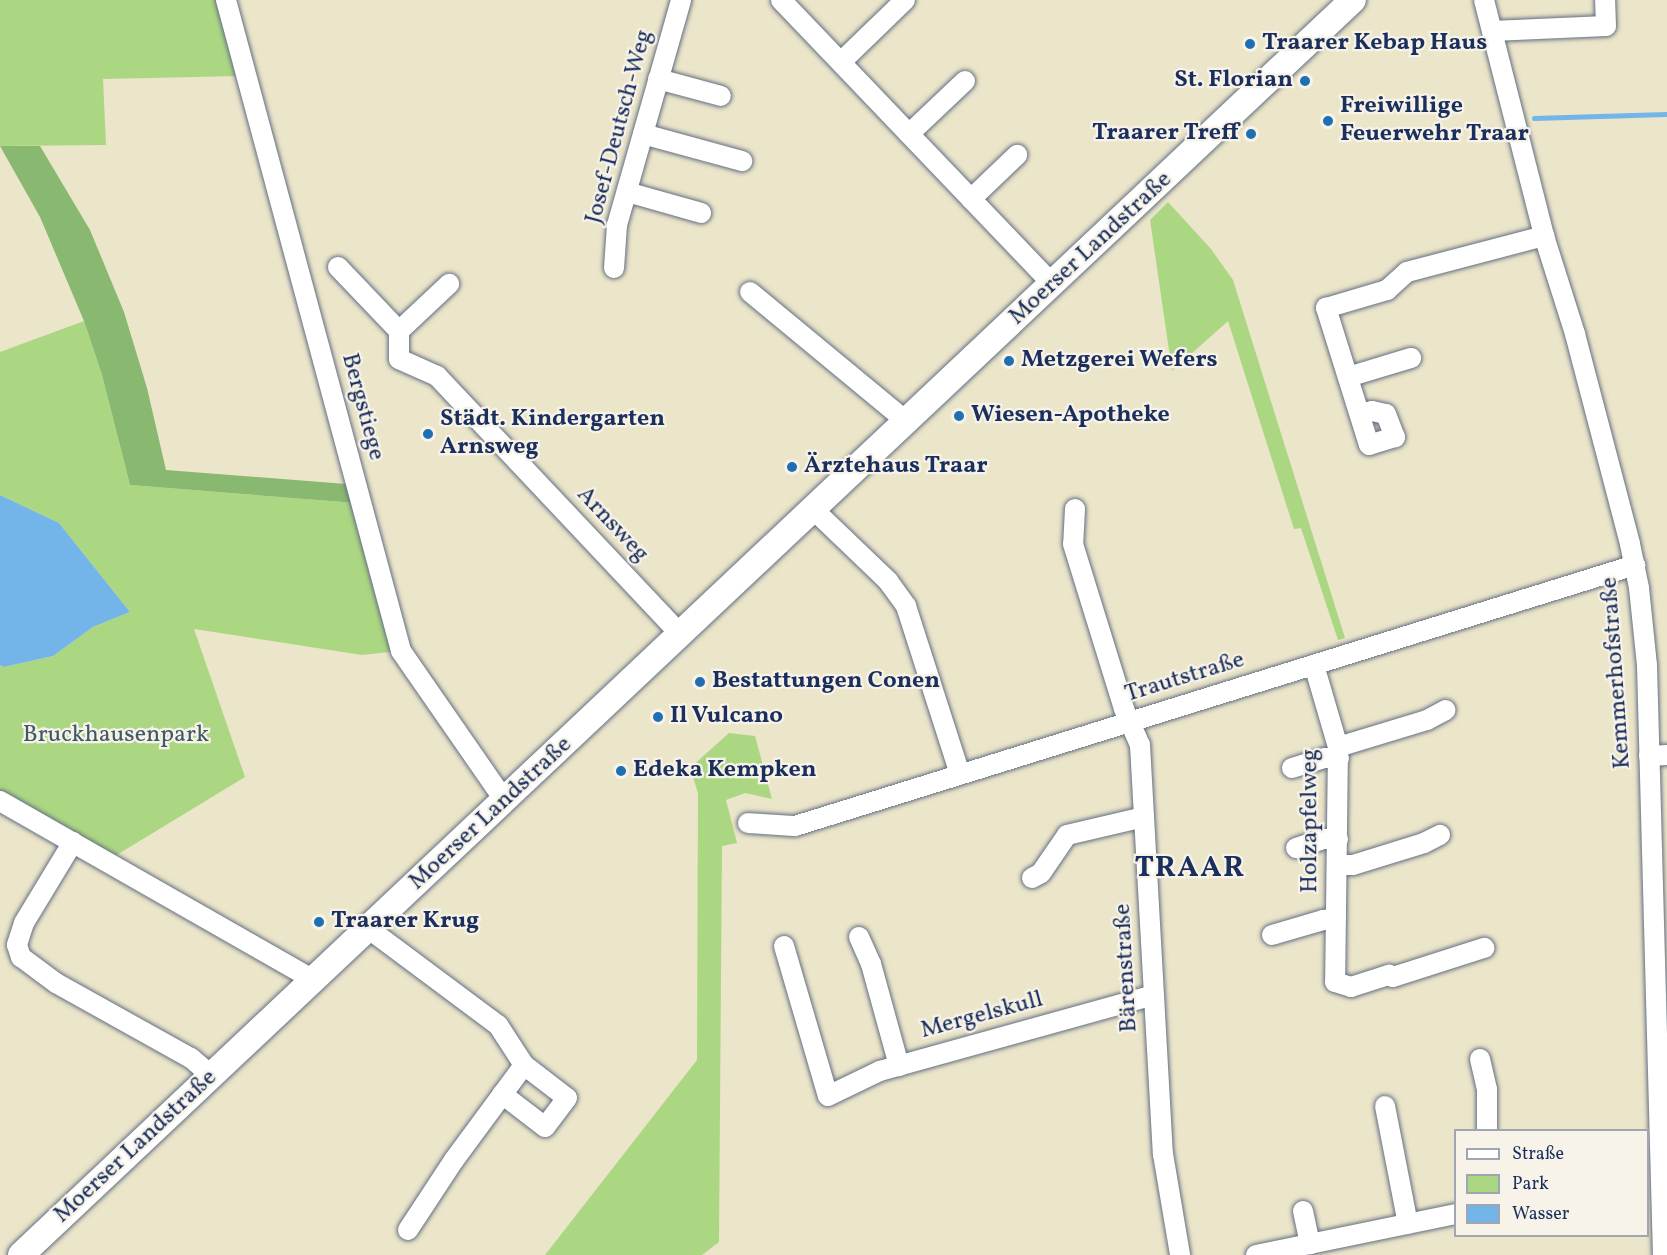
<!DOCTYPE html>
<meta charset="utf-8">
<style>
body{margin:0}
#map{position:relative;width:1667px;height:1255px;overflow:hidden;background:#ebe5c9;font-family:Vollkorn,serif}
div>[style]{position:absolute}
.green>*{inset:0;background:#acd782}
.forest>*{inset:0;background:#89b870}
.water>*{inset:0;background:#74b5e9}
.stream>*{height:4.5px;margin:-2.25px;padding:0 2.25px;transform-origin:2.25px;border-radius:2.25px;background:#74b5e9}
.roads{filter:drop-shadow(0 0 2px #646f83) drop-shadow(0 0 2px #646f83)}
.minor>*{height:20px;margin:-10px;padding:0 10px;transform-origin:10px;border-radius:10px;background:#fff}
.major>*{height:26px;margin:-13px;padding:0 13px;transform-origin:13px;border-radius:13px;background:#fff}
.dots>*{width:16px;height:16px;translate:-50% -50%;box-sizing:border-box;border:3px solid #f7f3e8;border-radius:50%}
span{translate:-50% -50%;white-space:nowrap;text-align:center;line-height:1.15;-webkit-text-stroke:4.5px #f7f3e8;paint-order:stroke}
.poi-label{font-size:24px;color:#1b2f5e;font-weight:700}
.left{translate:0 -50%;text-align:left}
.right{translate:-100% -50%;text-align:right}
.street-label{font-size:24px;color:#1b2f5e}
.park-label{font-size:24px;color:#3f5967}
.district-label{font-size:30px;color:#1b2f5e;font-weight:700;letter-spacing:1.5px}
.legend{position:absolute;left:1454px;top:1129px;width:195px;height:108px;box-sizing:border-box;background:#f7f3e8;border:2px solid #9fa5b1;margin:0;padding:8px 10px;list-style:none;font-size:18px;color:#1b2f5e}
.legend li{display:flex;align-items:center;gap:12px;height:30px}
.legend b{width:30px;border:2px solid #9fa5b1}
</style>
<div id="map">
<div class="green">
<div style="clip-path:polygon(0 0,221px 0,241px 76px,103px 79px,106px 145px,0 146px)"></div>
<div style="clip-path:polygon(1168px 202px,1211px 249px,1233px 280px,1345px 638px,1338px 640px,1301px 528px,1294px 529px,1228px 321px,1172px 371px,1150px 220px)"></div>
<div style="clip-path:polygon(84px 321px,102px 375px,130px 485px,356px 503px,398px 651px,362px 655px,194px 629px,245px 777px,110px 859px,0 797px,0 665px,4px 667px,53px 656px,93px 627px,130px 612px,59px 523px,0 495px,0 352px)"></div>
<div style="clip-path:polygon(729px 733px,755px 736px,772px 799px,745px 793px,726px 800px,737px 843px,722px 846px,719px 1242px,702px 1255px,545px 1255px,697px 1060px,698px 793px,690px 768px)"></div>
</div>
<div class="forest">
<div style="clip-path:polygon(0 146px,40px 146px,90px 230px,124px 312px,147px 388px,166px 470px,346px 484px,356px 503px,130px 485px,102px 375px,84px 321px,40px 217px)"></div>
</div>
<div class="water">
<div style="clip-path:polygon(0 495px,59px 523px,130px 612px,93px 627px,53px 656px,4px 667px,0 665px)"></div>
</div>
<div class="stream">
<div style="left:1534px;top:118px;width:133px;rotate:-1.7deg"></div>
</div>
<div class="roads">
<div class="minor">
<div style="left:226px;top:0;width:674px;rotate:74.95deg"></div>
<div style="left:401px;top:651px;width:183px;rotate:55.3deg"></div>
<div style="left:781px;top:0;width:394px;rotate:46.3deg"></div>
<div style="left:1484px;top:0;width:244px;rotate:75.7deg"></div>
<div style="left:1544px;top:236px;width:103px;rotate:72.4deg"></div>
<div style="left:1575px;top:334px;width:217px;rotate:75.3deg"></div>
<div style="left:1630px;top:544px;width:45px;rotate:78.4deg"></div>
<div style="left:1639px;top:588px;width:77px;rotate:84.1deg"></div>
<div style="left:1647px;top:665px;width:590px;rotate:88.45deg"></div>
<div style="left:1492px;top:31px;width:114px;rotate:-2.5deg"></div>
<div style="left:1606px;top:26px;width:26px;rotate:-92deg"></div>
<div style="left:841px;top:62px;width:89px;rotate:-44.1deg"></div>
<div style="left:658px;top:79px;width:65px;rotate:15.1deg"></div>
<div style="left:643px;top:134px;width:103px;rotate:15.3deg"></div>
<div style="left:909px;top:134px;width:77px;rotate:-43.4deg"></div>
<div style="left:627px;top:192px;width:77px;rotate:15.8deg"></div>
<div style="left:971px;top:199px;width:64px;rotate:-43.7deg"></div>
<div style="left:338px;top:267px;width:88px;rotate:46.4deg"></div>
<div style="left:399px;top:331px;width:28px;rotate:90deg"></div>
<div style="left:399px;top:359px;width:42px;rotate:24.1deg"></div>
<div style="left:437px;top:376px;width:356px;rotate:46.7deg"></div>
<div style="left:614px;top:268px;width:43px;rotate:-86deg"></div>
<div style="left:617px;top:225px;width:234px;rotate:-74.1deg"></div>
<div style="left:750px;top:292px;width:204px;rotate:39.6deg"></div>
<div style="left:399px;top:331px;width:69px;rotate:-43.2deg"></div>
<div style="left:1348px;top:377px;width:66px;rotate:-16.8deg"></div>
<div style="left:1360px;top:414px;width:12px;rotate:-14deg"></div>
<div style="left:1372px;top:411px;width:14px;rotate:12deg"></div>
<div style="left:1386px;top:414px;width:25px;rotate:69deg"></div>
<div style="left:1395px;top:437px;width:27px;rotate:163deg"></div>
<div style="left:1369px;top:445px;width:144px;rotate:-107.4deg"></div>
<div style="left:1326px;top:308px;width:64px;rotate:-16.4deg"></div>
<div style="left:1387px;top:290px;width:27px;rotate:-42deg"></div>
<div style="left:1407px;top:272px;width:142px;rotate:-14.7deg"></div>
<div style="left:1075px;top:509px;width:35px;rotate:93deg"></div>
<div style="left:1073px;top:544px;width:173px;rotate:72.8deg"></div>
<div style="left:1124px;top:709px;width:39px;rotate:66deg"></div>
<div style="left:1140px;top:745px;width:410px;rotate:86.8deg"></div>
<div style="left:1163px;top:1154px;width:102px;rotate:80.4deg"></div>
<div style="left:814px;top:510px;width:103px;rotate:43.8deg"></div>
<div style="left:888px;top:581px;width:31px;rotate:54deg"></div>
<div style="left:906px;top:606px;width:176px;rotate:72.2deg"></div>
<div style="left:1314px;top:665px;width:85px;rotate:73.7deg"></div>
<div style="left:1338px;top:747px;width:235px;rotate:90.7deg"></div>
<div style="left:1335px;top:982px;width:17px;rotate:17deg"></div>
<div style="left:1351px;top:987px;width:40px;rotate:-18deg"></div>
<div style="left:1389px;top:975px;width:4px;rotate:27deg"></div>
<div style="left:1393px;top:977px;width:96px;rotate:-17.7deg"></div>
<div style="left:1338px;top:747px;width:93px;rotate:-16.9deg"></div>
<div style="left:1427px;top:720px;width:21px;rotate:-28deg"></div>
<div style="left:1649px;top:756px;width:18px;rotate:-3deg"></div>
<div style="left:1292px;top:768px;width:34px;rotate:-17deg"></div>
<div style="left:1325px;top:758px;width:14px"></div>
<div style="left:0;top:801px;width:361px;rotate:29.7deg"></div>
<div style="left:748px;top:823px;width:47px;rotate:3.7deg"></div>
<div style="left:795px;top:826px;width:880px;rotate:-17.26deg"></div>
<div style="left:73px;top:842px;width:95px;rotate:121.2deg"></div>
<div style="left:24px;top:923px;width:23px;rotate:108deg"></div>
<div style="left:17px;top:945px;width:13px;rotate:72deg"></div>
<div style="left:21px;top:957px;width:44px;rotate:36.6deg"></div>
<div style="left:56px;top:983px;width:154px;rotate:29.1deg"></div>
<div style="left:191px;top:1058px;width:28px;rotate:41deg"></div>
<div style="left:1296px;top:848px;width:29px;rotate:-18deg"></div>
<div style="left:1324px;top:839px;width:14px"></div>
<div style="left:1338px;top:865px;width:15px"></div>
<div style="left:1353px;top:865px;width:74px;rotate:-17.2deg"></div>
<div style="left:1424px;top:843px;width:18px;rotate:-27deg"></div>
<div style="left:1032px;top:878px;width:10px;rotate:-29deg"></div>
<div style="left:1041px;top:873px;width:46px;rotate:-55.6deg"></div>
<div style="left:1067px;top:835px;width:79px;rotate:-13.2deg"></div>
<div style="left:369px;top:929px;width:161px;rotate:36.7deg"></div>
<div style="left:498px;top:1025px;width:48px;rotate:57deg"></div>
<div style="left:524px;top:1065px;width:54px;rotate:37.5deg"></div>
<div style="left:567px;top:1098px;width:36px;rotate:127deg"></div>
<div style="left:545px;top:1127px;width:54px;rotate:-142.5deg"></div>
<div style="left:1272px;top:935px;width:53px;rotate:-16.4deg"></div>
<div style="left:1323px;top:920px;width:13px;rotate:-4deg"></div>
<div style="left:859px;top:937px;width:30px;rotate:66deg"></div>
<div style="left:871px;top:964px;width:106px;rotate:74.6deg"></div>
<div style="left:784px;top:946px;width:156px;rotate:73.7deg"></div>
<div style="left:828px;top:1096px;width:58px;rotate:-25.7deg"></div>
<div style="left:880px;top:1071px;width:284px;rotate:-15.5deg"></div>
<div style="left:1480px;top:1059px;width:31px;rotate:77deg"></div>
<div style="left:1487px;top:1089px;width:41px;rotate:90deg"></div>
<div style="left:1385px;top:1106px;width:120px;rotate:79deg"></div>
<div style="left:1303px;top:1211px;width:34px;rotate:78deg"></div>
<div style="left:408px;top:1230px;width:84px;rotate:-56.7deg"></div>
<div style="left:454px;top:1160px;width:118px;rotate:-53.6deg"></div>
<div style="left:1256px;top:1255px;width:204px;rotate:-11.6deg"></div>
</div>
<div class="major">
<div style="left:21px;top:1255px;width:1830px;rotate:-43.3deg"></div>
</div>
</div>
<div class="dots">
<div style="left:1250px;top:44px;background:#1f6fb2"></div>
<div style="left:1305px;top:81px;background:#1f6fb2"></div>
<div style="left:1328px;top:121px;background:#1f6fb2"></div>
<div style="left:1251px;top:134px;background:#1f6fb2"></div>
<div style="left:1009px;top:361px;background:#1f6fb2"></div>
<div style="left:959px;top:416px;background:#1f6fb2"></div>
<div style="left:428px;top:434px;background:#1f6fb2"></div>
<div style="left:792px;top:467px;background:#1f6fb2"></div>
<div style="left:700px;top:682px;background:#1f6fb2"></div>
<div style="left:658px;top:717px;background:#1f6fb2"></div>
<div style="left:621px;top:771px;background:#1f6fb2"></div>
<div style="left:319px;top:922px;background:#1f6fb2"></div>
</div>
<div class="poi-label">
<span class="left" style="left:1262px;top:44px">Traarer Kebap Haus</span>
<span class="right" style="left:1293px;top:81px">St. Florian</span>
<span class="left" style="left:1340px;top:121px">Freiwillige<br>Feuerwehr Traar</span>
<span class="right" style="left:1239px;top:134px">Traarer Treff</span>
<span class="left" style="left:1021px;top:361px">Metzgerei Wefers</span>
<span class="left" style="left:971px;top:416px">Wiesen-Apotheke</span>
<span class="left" style="left:440px;top:434px">Städt. Kindergarten<br>Arnsweg</span>
<span class="left" style="left:804px;top:467px">Ärztehaus Traar</span>
<span class="left" style="left:712px;top:682px">Bestattungen Conen</span>
<span class="left" style="left:670px;top:717px">Il Vulcano</span>
<span class="left" style="left:633px;top:771px">Edeka Kempken</span>
<span class="left" style="left:331px;top:922px">Traarer Krug</span>
</div>
<div class="street-label">
<span style="left:620px;top:127px;rotate:-75deg">Josef-Deutsch-Weg</span>
<span style="left:1091px;top:249px;rotate:-43deg">Moerser Landstraße</span>
<span style="left:362px;top:407px;rotate:75deg">Bergstiege</span>
<span style="left:612px;top:525px;rotate:47deg">Arnsweg</span>
<span style="left:1617px;top:673px;rotate:-94deg">Kemmerhofstraße</span>
<span style="left:1185px;top:678px;rotate:-17deg">Trautstraße</span>
<span style="left:491px;top:814px;rotate:-43deg">Moerser Landstraße</span>
<span style="left:1311px;top:821px;rotate:-90deg">Holzapfelweg</span>
<span style="left:1127px;top:968px;rotate:-93deg">Bärenstraße</span>
<span style="left:982px;top:1016px;rotate:-15deg">Mergelskull</span>
<span style="left:136px;top:1147px;rotate:-43deg">Moerser Landstraße</span>
</div>
<div class="park-label">
<span style="left:116px;top:736px">Bruckhausenpark</span>
</div>
<div class="district-label">
<span style="left:1190px;top:868px">TRAAR</span>
</div>
<ul class="legend">
<li><b style="height:8px;background:#fff"></b>Straße</li>
<li><b style="height:16px;background:#acd782"></b>Park</li>
<li><b style="height:16px;background:#74b5e9"></b>Wasser</li>
</ul>
</div>
